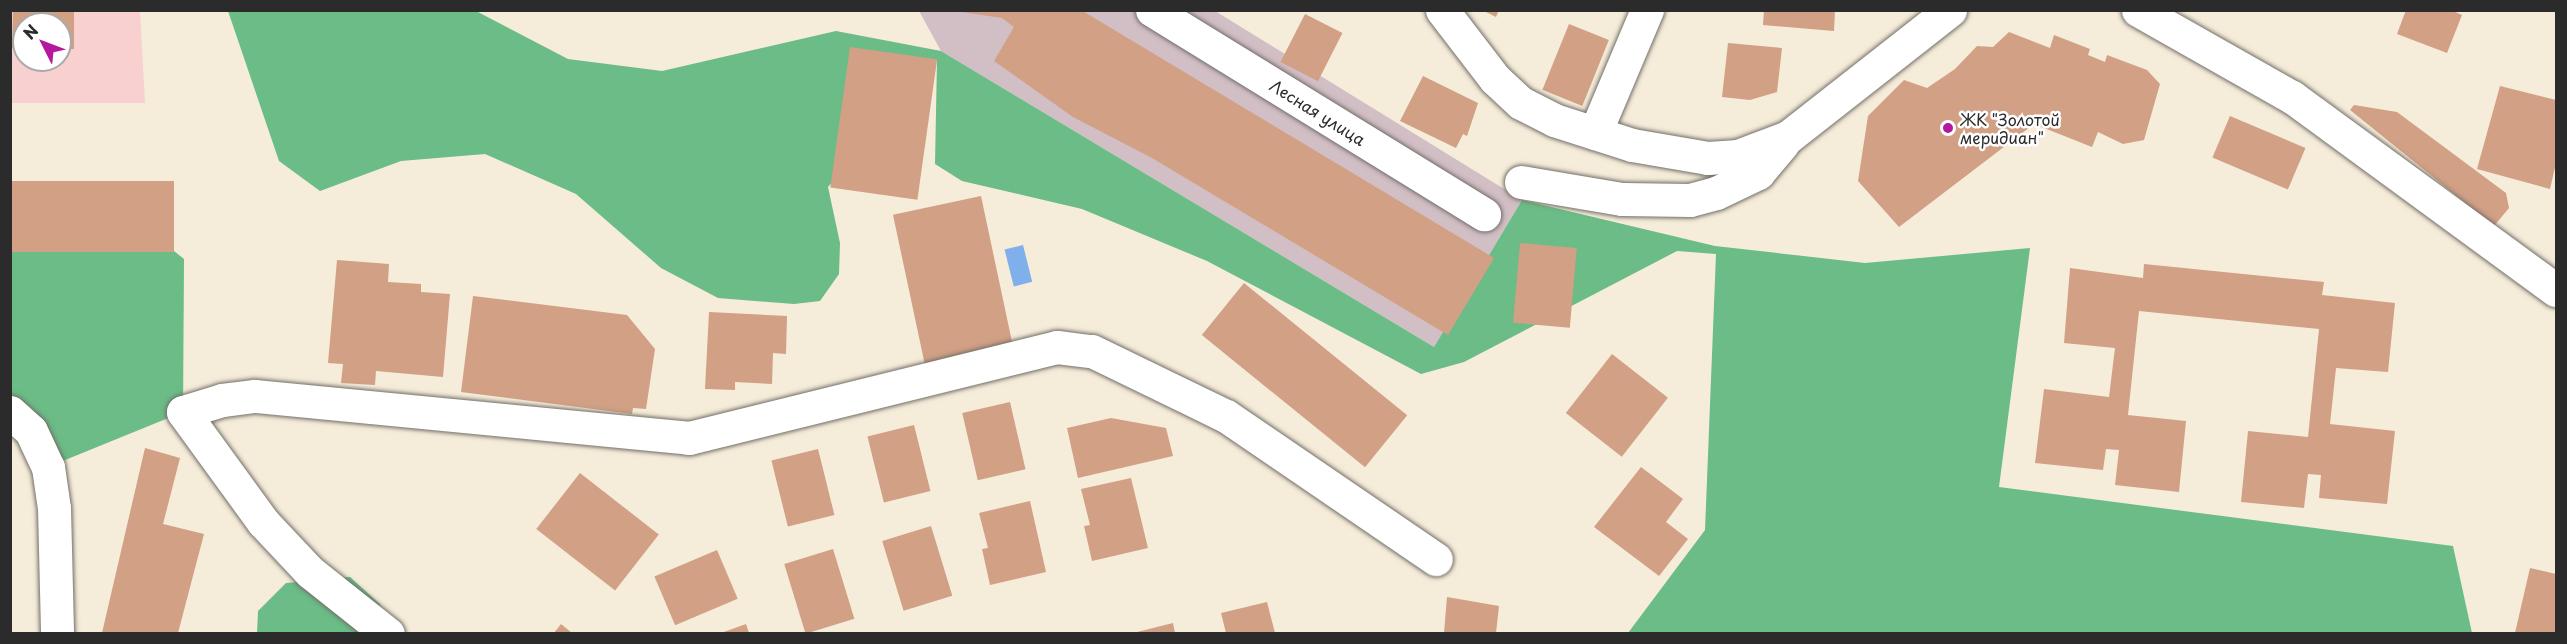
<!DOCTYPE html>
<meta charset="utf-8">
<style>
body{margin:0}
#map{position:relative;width:2567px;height:644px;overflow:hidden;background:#f6ecda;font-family:"Playpen Sans",sans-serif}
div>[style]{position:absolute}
.built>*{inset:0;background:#f7d0cf}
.industrial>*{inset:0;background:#d2bec5}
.forest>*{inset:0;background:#6bbc86}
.water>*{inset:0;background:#80b0eb;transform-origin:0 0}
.building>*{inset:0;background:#d1a085;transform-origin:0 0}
.roads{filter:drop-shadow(0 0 2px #726f68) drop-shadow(0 0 2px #726f68)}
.minor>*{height:33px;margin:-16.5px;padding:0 16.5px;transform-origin:16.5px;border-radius:16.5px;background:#fff}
.dots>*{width:16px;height:16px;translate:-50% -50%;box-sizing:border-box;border:3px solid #fff;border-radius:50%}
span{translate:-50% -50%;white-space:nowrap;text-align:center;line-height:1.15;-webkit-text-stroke:5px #fff;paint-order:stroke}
.street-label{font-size:16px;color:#2b2b2b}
.poi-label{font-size:16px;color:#2b2b2b}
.left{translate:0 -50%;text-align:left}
.frame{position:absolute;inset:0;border:12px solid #2b2b2b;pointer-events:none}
.north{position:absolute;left:12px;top:12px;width:60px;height:60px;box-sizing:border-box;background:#fff;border:2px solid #aaa;border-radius:50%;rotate:312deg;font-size:16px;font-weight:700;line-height:24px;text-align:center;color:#2b2b2b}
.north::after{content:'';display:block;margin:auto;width:21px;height:27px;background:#b5179e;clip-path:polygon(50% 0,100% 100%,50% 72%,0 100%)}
</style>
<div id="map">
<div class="built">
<div style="clip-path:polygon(evenodd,11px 11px,140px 11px,145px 103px,11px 103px,11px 11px,24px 24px,60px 24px,60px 60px,24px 60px,24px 24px)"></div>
</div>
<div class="industrial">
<div style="clip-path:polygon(919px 11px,1215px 11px,1522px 200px,1434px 347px,941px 51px)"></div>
</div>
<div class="forest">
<div style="clip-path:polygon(228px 11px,476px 11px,568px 59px,662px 71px,836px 31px,941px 51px,1434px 347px,1522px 200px,1715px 246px,1865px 263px,2030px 248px,1999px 487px,2453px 546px,2472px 633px,1628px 633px,1705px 530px,1716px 254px,1677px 251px,1464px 362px,1421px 374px,1207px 261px,1082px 209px,962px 181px,935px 164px,937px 60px,828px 187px,840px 243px,839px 274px,820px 301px,794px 304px,718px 298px,661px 268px,576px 194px,485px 154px,401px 161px,320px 191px,279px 161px)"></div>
<div style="clip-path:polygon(174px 251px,184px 259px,183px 412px,48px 467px,11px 412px,11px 252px)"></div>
<div style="clip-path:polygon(350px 577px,380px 604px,387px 633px,257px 634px,258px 611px,286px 583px)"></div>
</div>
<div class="water">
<div style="left:1023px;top:245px;width:38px;height:19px;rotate:76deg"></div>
</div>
<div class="building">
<div style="clip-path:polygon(13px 10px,74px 10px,74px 49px,60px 49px,60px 24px,24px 24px,24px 48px,12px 48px)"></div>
<div style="clip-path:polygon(949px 10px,1081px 10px,1494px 258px,1448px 335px,1152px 158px,1073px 117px,994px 61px,1014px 27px,1002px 18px)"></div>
<div style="clip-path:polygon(1482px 10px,1499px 10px,1496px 17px)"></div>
<div style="clip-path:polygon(1764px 10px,1835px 10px,1834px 31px,1763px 25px)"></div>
<div style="clip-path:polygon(2406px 10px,2451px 10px,2462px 15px,2447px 53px,2397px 34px)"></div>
<div style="left:1305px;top:14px;width:42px;height:54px;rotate:27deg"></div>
<div style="left:1569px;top:24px;width:43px;height:71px;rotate:22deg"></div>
<div style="clip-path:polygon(2009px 32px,2050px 48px,2054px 35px,2090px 49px,2088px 55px,2105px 62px,2107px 55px,2147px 70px,2160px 84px,2144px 140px,2123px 144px,2098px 132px,2092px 147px,2034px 124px,1899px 227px,1858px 181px,1868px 116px,1904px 80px,1927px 88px,1955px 69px,1977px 46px,1993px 47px)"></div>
<div style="clip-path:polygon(1728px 43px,1782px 48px,1777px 92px,1750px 100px,1722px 97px)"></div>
<div style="left:850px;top:47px;width:88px;height:142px;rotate:8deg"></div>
<div style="clip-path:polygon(1423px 76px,1478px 103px,1467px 136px,1463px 134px,1456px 148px,1400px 121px)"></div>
<div style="clip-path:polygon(2500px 86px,2556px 100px,2556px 163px,2550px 189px,2477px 169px)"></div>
<div style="clip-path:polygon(2354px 105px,2397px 112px,2506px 193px,2509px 208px,2494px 226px,2350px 110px)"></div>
<div style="left:2230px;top:116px;width:82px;height:45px;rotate:23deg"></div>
<div style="left:10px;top:181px;width:164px;height:71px"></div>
<div style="left:981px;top:196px;width:155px;height:90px;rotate:78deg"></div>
<div style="left:1520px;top:243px;width:57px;height:80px;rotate:5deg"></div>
<div style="clip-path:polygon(337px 260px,389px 264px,388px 282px,421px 284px,421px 292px,450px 294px,443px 377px,376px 371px,375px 385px,341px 383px,343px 364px,328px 363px)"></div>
<div style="clip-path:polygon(2144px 264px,2324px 282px,2322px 295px,2395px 303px,2388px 372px,2336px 368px,2330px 424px,2395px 431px,2387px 504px,2319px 498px,2321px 475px,2308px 474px,2304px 508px,2241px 502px,2248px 431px,2308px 437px,2319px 329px,2139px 311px,2128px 415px,2186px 421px,2179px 492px,2115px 485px,2119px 450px,2106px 449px,2103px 470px,2035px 463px,2044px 389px,2109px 397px,2115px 348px,2064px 343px,2070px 268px,2143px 278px)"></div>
<div style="left:1244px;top:283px;width:210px;height:67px;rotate:39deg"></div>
<div style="clip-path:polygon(473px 296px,627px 315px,655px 349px,646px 409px,633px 408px,632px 414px,461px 392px)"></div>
<div style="clip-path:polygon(709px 312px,787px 316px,786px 354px,773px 353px,772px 384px,735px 382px,735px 390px,705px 389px)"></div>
<div style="left:1612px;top:354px;width:71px;height:75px;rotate:38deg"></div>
<div style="left:1010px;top:402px;width:69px;height:49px;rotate:77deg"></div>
<div style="clip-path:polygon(1111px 418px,1166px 428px,1173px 456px,1078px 478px,1067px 428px)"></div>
<div style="left:914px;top:425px;width:68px;height:48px;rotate:76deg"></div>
<div style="clip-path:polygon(145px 448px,180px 458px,163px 524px,204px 534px,178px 633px,102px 633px)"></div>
<div style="left:818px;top:449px;width:68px;height:48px;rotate:76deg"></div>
<div style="clip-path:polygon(1641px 467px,1683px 499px,1666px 522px,1688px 539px,1659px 576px,1594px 527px)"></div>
<div style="left:580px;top:473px;width:100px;height:71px;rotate:38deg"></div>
<div style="clip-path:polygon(1131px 478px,1148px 548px,1092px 561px,1084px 526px,1090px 525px,1081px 489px)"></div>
<div style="clip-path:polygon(1030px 501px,1046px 572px,990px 585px,982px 549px,988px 548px,979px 513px)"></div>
<div style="left:931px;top:526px;width:73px;height:51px;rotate:73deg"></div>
<div style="left:833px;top:549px;width:73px;height:51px;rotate:73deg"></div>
<div style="left:717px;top:550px;width:53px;height:68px;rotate:67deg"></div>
<div style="clip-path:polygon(2530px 568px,2556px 574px,2556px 633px,2515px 633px)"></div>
<div style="clip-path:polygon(1447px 597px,1499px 606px,1496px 633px,1444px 633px)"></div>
<div style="clip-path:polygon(1267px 602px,1275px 633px,1226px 633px,1221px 613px)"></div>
<div style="clip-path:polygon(1173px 623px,1175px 633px,1133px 633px)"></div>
<div style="clip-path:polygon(561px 624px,572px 633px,554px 633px)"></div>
<div style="clip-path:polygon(746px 624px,749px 633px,721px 633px)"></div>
</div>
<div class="roads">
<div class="minor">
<div style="left:1152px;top:10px;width:390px;rotate:31.6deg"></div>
<div style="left:1442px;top:10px;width:87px;rotate:52.5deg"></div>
<div style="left:1495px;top:79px;width:35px;rotate:43deg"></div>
<div style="left:1521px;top:103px;width:37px;rotate:27deg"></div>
<div style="left:1554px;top:120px;width:82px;rotate:17.8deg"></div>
<div style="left:1632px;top:145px;width:77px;rotate:9.7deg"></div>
<div style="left:1708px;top:158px;width:30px;rotate:-4deg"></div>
<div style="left:1738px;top:156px;width:53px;rotate:-20.8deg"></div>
<div style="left:1788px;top:137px;width:206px;rotate:-38.1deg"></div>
<div style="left:2138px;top:10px;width:177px;rotate:29.5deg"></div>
<div style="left:2292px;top:97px;width:327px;rotate:36.2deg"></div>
<div style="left:1595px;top:133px;width:134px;rotate:-67.1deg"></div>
<div style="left:1521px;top:182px;width:102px;rotate:9.6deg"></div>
<div style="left:1622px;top:199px;width:68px;rotate:0.8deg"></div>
<div style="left:1690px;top:200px;width:27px;rotate:-15deg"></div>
<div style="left:1716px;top:193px;width:47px;rotate:-25.5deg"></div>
<div style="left:1758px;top:173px;width:39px;rotate:-50deg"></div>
<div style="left:10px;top:412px;width:28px;rotate:42deg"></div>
<div style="left:31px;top:431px;width:40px;rotate:65deg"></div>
<div style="left:48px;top:467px;width:41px;rotate:81.7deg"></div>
<div style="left:54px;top:508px;width:126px;rotate:88.6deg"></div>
<div style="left:388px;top:634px;width:100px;rotate:-141.5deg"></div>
<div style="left:310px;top:572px;width:69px;rotate:-133.2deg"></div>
<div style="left:263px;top:522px;width:136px;rotate:-126deg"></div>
<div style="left:183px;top:412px;width:41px;rotate:-17.1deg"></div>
<div style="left:222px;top:400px;width:33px;rotate:-7deg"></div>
<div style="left:255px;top:396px;width:436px;rotate:5.5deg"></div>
<div style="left:689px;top:438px;width:379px;rotate:-13.9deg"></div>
<div style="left:1057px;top:347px;width:35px;rotate:7deg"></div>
<div style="left:1092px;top:351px;width:149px;rotate:25.9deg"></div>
<div style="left:1226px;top:416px;width:254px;rotate:34.3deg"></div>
</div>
</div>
<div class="dots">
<div style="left:1948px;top:128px;background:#b5179e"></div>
</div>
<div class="street-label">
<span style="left:1318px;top:112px;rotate:32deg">Лесная улица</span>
</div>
<div class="poi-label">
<span class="left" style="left:1960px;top:128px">ЖК "Золотой<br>меридиан"</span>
</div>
<div class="frame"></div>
<div class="north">N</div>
</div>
